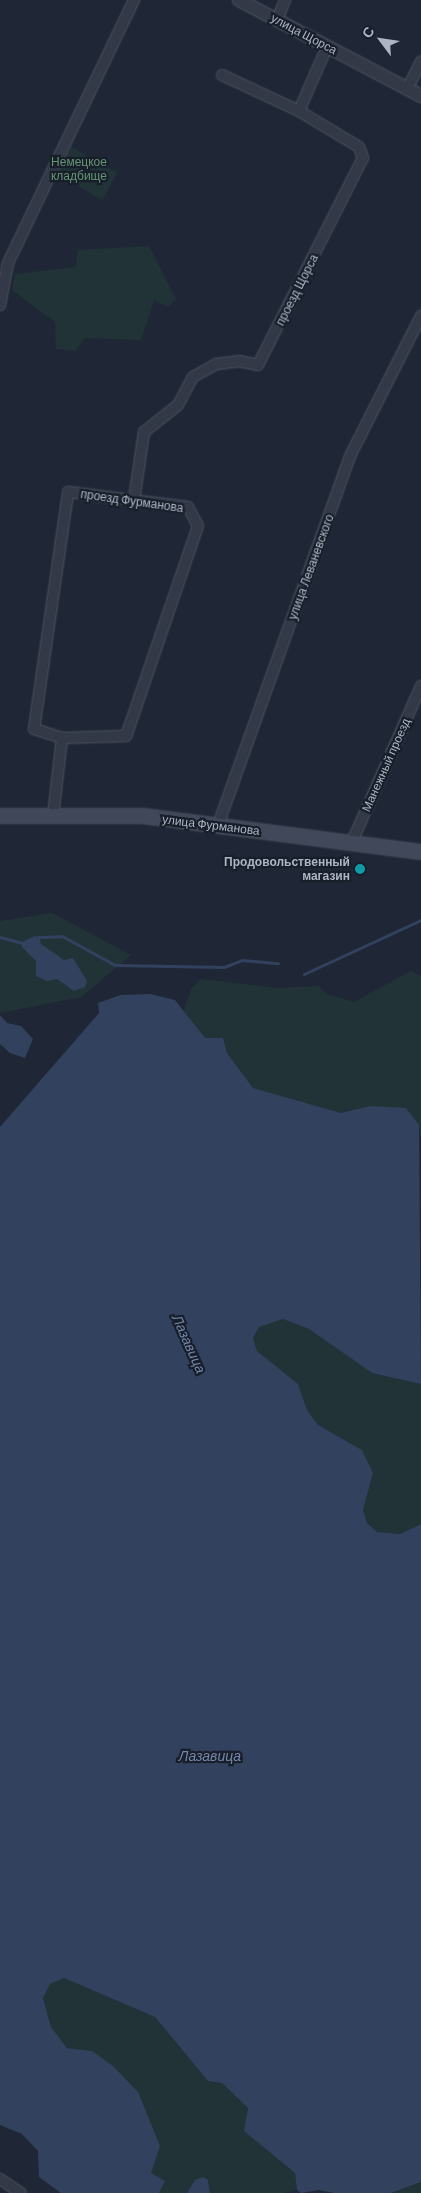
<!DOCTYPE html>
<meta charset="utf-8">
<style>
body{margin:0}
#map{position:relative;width:421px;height:2193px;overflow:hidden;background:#1f2736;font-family:Barlow,sans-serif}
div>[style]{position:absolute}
.green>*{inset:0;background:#213337;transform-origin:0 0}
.water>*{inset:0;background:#32415e}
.stream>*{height:3px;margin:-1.5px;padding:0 1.5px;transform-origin:1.5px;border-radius:1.5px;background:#32415e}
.roads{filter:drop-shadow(0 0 1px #4d5462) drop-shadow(0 0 1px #4d5462)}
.minor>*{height:10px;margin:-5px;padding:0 5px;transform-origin:5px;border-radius:5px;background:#333947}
.tertiary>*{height:12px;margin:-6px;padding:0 6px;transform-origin:6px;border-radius:6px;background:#333947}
.secondary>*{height:14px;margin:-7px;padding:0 7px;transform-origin:7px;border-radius:7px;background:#41485a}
.dots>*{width:14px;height:14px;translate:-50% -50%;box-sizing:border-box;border:2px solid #181f2b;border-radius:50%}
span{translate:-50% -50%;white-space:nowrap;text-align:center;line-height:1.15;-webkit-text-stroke:4.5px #181f2b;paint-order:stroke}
.street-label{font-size:12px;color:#adb4c4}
.park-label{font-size:12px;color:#659473}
.poi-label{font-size:12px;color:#adb4c4;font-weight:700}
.right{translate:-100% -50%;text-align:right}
.water-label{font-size:14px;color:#7488ad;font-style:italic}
.north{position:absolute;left:356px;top:15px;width:50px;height:50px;-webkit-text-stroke:4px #181f2b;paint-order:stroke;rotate:301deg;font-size:14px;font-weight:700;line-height:20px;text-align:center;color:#adb4c4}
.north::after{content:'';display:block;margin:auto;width:18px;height:22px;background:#adb4c4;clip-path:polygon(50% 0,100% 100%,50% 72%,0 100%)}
</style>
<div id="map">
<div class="green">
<div style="left:71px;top:147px;width:53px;height:31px;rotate:29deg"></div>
<div style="clip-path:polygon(149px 246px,176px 299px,168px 307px,154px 300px,141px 340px,85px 338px,75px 351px,56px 349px,55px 322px,12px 290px,15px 274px,76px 267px,78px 250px)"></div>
<div style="clip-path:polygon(52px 913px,131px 955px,81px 997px,0 1013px,0 921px)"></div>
<div style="clip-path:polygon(411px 971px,421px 976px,421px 1139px,419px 1125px,370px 1106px,341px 1113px,253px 1088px,227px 1053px,223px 1038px,205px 1039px,183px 1011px,192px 988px,200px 979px,277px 988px,319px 986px,327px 994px,354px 1002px)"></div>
<div style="clip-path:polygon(283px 1319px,309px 1329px,372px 1373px,421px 1384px,421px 1524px,400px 1534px,377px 1532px,367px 1523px,363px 1510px,373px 1473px,362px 1450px,318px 1425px,307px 1410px,298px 1384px,257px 1351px,253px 1338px,259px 1327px)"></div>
<div style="clip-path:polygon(64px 1978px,155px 2017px,208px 2081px,222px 2083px,248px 2108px,244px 2131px,295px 2173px,297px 2190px,283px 2193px,210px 2193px,208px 2180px,195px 2180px,187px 2193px,159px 2193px,164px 2181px,151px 2173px,92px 2051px,67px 2048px,51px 2027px,43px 1998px,50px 1984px)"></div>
<div style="clip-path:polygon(421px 2182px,421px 2193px,391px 2193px)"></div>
</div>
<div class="water">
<div style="clip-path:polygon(35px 936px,39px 937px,41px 944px,64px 960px,73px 958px,87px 981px,85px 987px,74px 991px,57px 979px,47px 981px,36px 976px,36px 961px,22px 947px,22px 942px)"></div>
<div style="clip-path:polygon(150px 994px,175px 1000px,205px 1038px,223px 1038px,227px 1053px,253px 1088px,341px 1113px,370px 1106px,406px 1108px,419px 1125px,421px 1384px,372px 1373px,309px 1329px,283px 1319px,259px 1327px,253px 1338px,257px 1351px,298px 1384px,307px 1410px,318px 1425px,362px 1450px,373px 1473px,363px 1510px,367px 1523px,377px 1532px,400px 1534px,421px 1524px,421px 2182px,391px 2193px,334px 2193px,319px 2190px,301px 2193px,297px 2190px,295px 2173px,244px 2131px,248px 2108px,222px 2083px,208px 2081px,155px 2017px,64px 1978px,50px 1984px,43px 1998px,51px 2027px,67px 2048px,92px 2051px,113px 2066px,138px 2092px,160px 2146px,151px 2173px,165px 2181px,159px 2193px,61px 2193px,39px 2177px,38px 2151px,22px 2134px,0 2125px,0 1127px,99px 1013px,98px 1003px,121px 995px)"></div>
<div style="clip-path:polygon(0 1015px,7px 1023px,21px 1026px,33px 1039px,25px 1058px,10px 1053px,0 1044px)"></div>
<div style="clip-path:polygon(203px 2177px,208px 2180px,210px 2193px,187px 2193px,195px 2180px)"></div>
</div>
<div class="stream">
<div style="left:0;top:937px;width:27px;rotate:15deg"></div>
<div style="left:37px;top:940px;width:4px;rotate:-56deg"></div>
<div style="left:39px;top:937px;width:23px;rotate:-2deg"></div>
<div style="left:62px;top:936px;width:60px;rotate:28.7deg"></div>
<div style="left:115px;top:965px;width:109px;rotate:1.1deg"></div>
<div style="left:224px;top:967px;width:19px;rotate:-21deg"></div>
<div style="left:242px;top:960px;width:36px;rotate:5deg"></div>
<div style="left:304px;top:974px;width:129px;rotate:-24.8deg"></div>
</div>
<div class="roads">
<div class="minor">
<div style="left:277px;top:20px;width:22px;rotate:-68deg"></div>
<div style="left:222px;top:75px;width:85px;rotate:25.1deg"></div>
<div style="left:407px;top:89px;width:31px;rotate:-63deg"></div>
<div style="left:0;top:305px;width:43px;rotate:-79.2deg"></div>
<div style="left:8px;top:263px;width:292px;rotate:-64.4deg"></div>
<div style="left:68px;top:492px;width:121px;rotate:7.1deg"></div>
<div style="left:188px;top:507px;width:21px;rotate:62deg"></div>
<div style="left:198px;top:526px;width:222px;rotate:108.9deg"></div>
<div style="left:126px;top:736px;width:64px;rotate:178.2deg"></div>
<div style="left:62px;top:738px;width:29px;rotate:-162deg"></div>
<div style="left:34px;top:729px;width:239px;rotate:-81.8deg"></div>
<div style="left:134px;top:500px;width:69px;rotate:-81.6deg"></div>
<div style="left:144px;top:432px;width:43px;rotate:-38.5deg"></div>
<div style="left:178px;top:405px;width:32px;rotate:-62deg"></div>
<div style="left:193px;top:377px;width:26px;rotate:-29deg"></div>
<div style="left:216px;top:364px;width:23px;rotate:-7deg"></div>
<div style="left:239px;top:361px;width:19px;rotate:12deg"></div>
<div style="left:258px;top:365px;width:232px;rotate:-63.1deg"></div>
<div style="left:363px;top:158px;width:12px;rotate:-110deg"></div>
<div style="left:359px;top:147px;width:70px;rotate:-149deg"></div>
<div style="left:299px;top:111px;width:70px;rotate:-66.4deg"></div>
<div style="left:53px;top:816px;width:79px;rotate:-83.4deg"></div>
<div style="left:218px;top:825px;width:394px;rotate:-70.3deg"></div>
<div style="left:351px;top:454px;width:155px;rotate:-63.1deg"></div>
<div style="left:351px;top:844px;width:173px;rotate:-66.1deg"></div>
<div style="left:0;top:2179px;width:25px;rotate:34deg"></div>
</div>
<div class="tertiary">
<div style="left:239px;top:0;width:206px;rotate:27.8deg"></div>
</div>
<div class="secondary">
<div style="left:0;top:816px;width:143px"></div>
<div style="left:143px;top:816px;width:280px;rotate:7.4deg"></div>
</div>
</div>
<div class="dots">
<div style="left:360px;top:869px;background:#0f9aa8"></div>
</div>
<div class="street-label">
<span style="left:304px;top:34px;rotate:28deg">улица Щорса</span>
<span style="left:297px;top:290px;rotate:-63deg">проезд Щорса</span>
<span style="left:132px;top:501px;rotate:8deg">проезд Фурманова</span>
<span style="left:311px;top:567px;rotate:-70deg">улица Леваневского</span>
<span style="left:386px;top:765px;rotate:-66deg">Манежный проезд</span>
<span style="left:211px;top:825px;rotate:7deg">улица Фурманова</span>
</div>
<div class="park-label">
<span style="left:79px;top:169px">Немецкое<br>кладбище</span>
</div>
<div class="poi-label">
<span class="right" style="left:350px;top:869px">Продовольственный<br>магазин</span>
</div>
<div class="water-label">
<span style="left:189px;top:1344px;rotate:66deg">Лазавица</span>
<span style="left:210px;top:1756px">Лазавица</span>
</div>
<div class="north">С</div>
</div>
